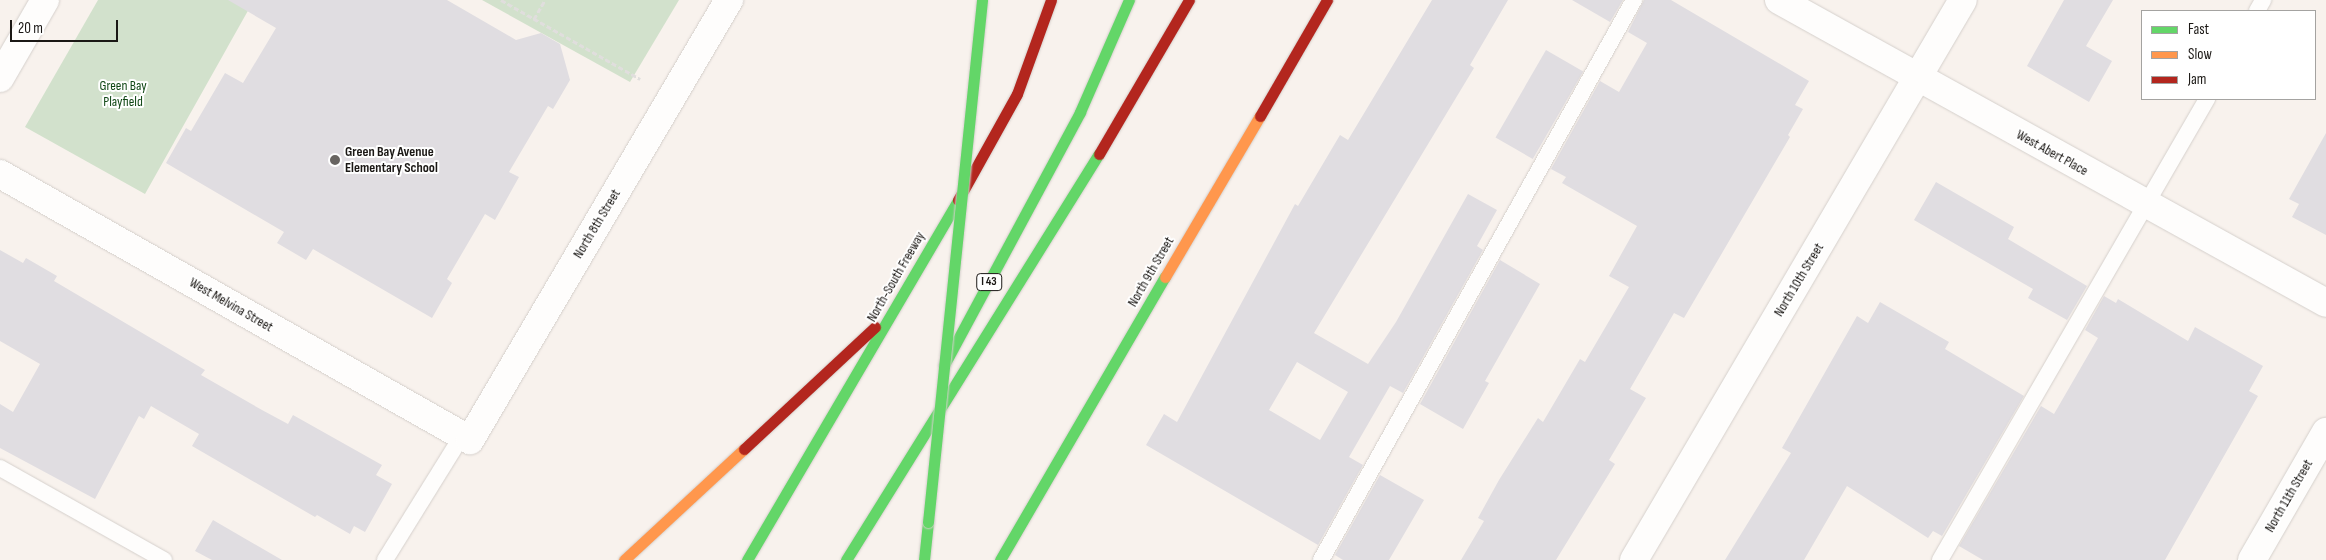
<!DOCTYPE html>
<style>
body{margin:0}
#map{position:relative;width:2326px;height:560px;overflow:hidden;background:#f8f2ed;font-family:"Sofia Sans Condensed",sans-serif}
div>[style]{position:absolute}
.green>*{inset:0;background:#d2e1cc}
.building>*{inset:0;background:#e0dde1;transform-origin:0 0}
.path>*{height:3px;margin-top:-1.5px;transform-origin:0;background:repeating-linear-gradient(90deg,#e0dedd 0 5px,transparent 0 7.5px)}
.roads{filter:drop-shadow(0 0 1px #d5d0cc) drop-shadow(0 0 1px #d5d0cc)}
.lane>*{height:16px;margin:-8px;padding:0 8px;transform-origin:8px;border-radius:8px;background:#fefdfc}
.street>*{height:28px;margin:-14px;padding:0 14px;transform-origin:14px;border-radius:14px;background:#fefdfc}
.fast>*{height:11px;margin:-5.5px;padding:0 5.5px;transform-origin:5.5px;border-radius:5.5px;background:#63d668}
.slow>*{height:11px;margin:-5.5px;padding:0 5.5px;transform-origin:5.5px;border-radius:5.5px;background:#ff974d}
.jam>*{height:11px;margin:-5.5px;padding:0 5.5px;transform-origin:5.5px;border-radius:5.5px;background:#b3261e}
.bridges{filter:drop-shadow(0 0 1px #d5d0cc) drop-shadow(0 0 1px #d5d0cc)}
.fast-bridge>*{height:11px;margin:-5.5px;padding:0 5.5px;transform-origin:5.5px;border-radius:5.5px;background:#63d668}
.dots>*{width:14px;height:14px;translate:-50% -50%;box-sizing:border-box;border:2px solid #fff;border-radius:50%}
span{translate:-50% -50%;white-space:nowrap;text-align:center;line-height:1.15;-webkit-text-stroke:4px #fff;paint-order:stroke}
.shield-label span{padding:1px 4px;background:#fff;border:1px solid;border-radius:4px;-webkit-text-stroke-width:0}
.shield-label{font-size:12px;color:#1b1815;font-weight:700}
.park-label{font-size:14px;color:#104715}
.poi-label{font-size:14px;color:#1b1815;font-weight:700}
.left{translate:0 -50%;text-align:left}
.street-label{font-size:14px;color:#1b1815}
.legend{position:absolute;left:2141px;top:10px;width:175px;height:90px;box-sizing:border-box;background:#fff;border:1px solid #a4a3a1;margin:0;padding:6px 9px;list-style:none;font-size:15px;color:#1b1815}
.legend li{display:flex;align-items:center;gap:10px;height:25px}
.legend b{width:25px;border:1px solid #a4a3a1}
.scale{position:absolute;left:10px;top:20px;width:108px;height:22px;box-sizing:border-box;border:2px solid #1b1815;border-top:0;padding-left:6px;font-size:15px;line-height:18px;white-space:nowrap;color:#1b1815;-webkit-text-stroke:4px #fff;paint-order:stroke}
</style>
<div id="map">
<div class="green">
<div style="clip-path:polygon(98px 0,254px 0,145px 194px,25px 127px)"></div>
<div style="clip-path:polygon(482px 0,679px 0,630px 82px)"></div>
</div>
<div class="building">
<div style="clip-path:polygon(228px 0,447px 0,516px 40px,541px 33px,560px 44px,570px 80px,553px 109px,548px 106px,509px 172px,519px 177px,495px 220px,485px 214px,447px 279px,452px 283px,432px 318px,313px 249px,306px 260px,277px 243px,284px 232px,166px 163px,186px 128px,191px 131px,225px 73px,243px 83px,276px 28px)"></div>
<div style="clip-path:polygon(evenodd,1432px 0,1508px 0,1470px 65px,1474px 68px,1314px 333px,1368px 364px,1396px 322px,1468px 194px,1497px 210px,1477px 246px,1483px 250px,1403px 393px,1390px 386px,1349px 457px,1363px 465px,1318px 545px,1146px 445px,1164px 414px,1177px 422px,1295px 204px,1298px 206px,1340px 135px,1348px 140px,1432px 0,1297px 362px,1348px 392px,1320px 440px,1269px 410px,1297px 362px)"></div>
<div style="clip-path:polygon(1572px 0,1623px 0,1610px 22px)"></div>
<div style="clip-path:polygon(1644px 0,1671px 0,1809px 81px,1795px 105px,1803px 109px,1788px 135px,1790px 137px,1684px 318px,1674px 313px,1630px 389px,1646px 398px,1609px 460px,1615px 464px,1556px 560px,1461px 560px,1484px 521px,1478px 518px,1499px 480px,1538px 418px,1543px 422px,1580px 359px,1585px 362px,1629px 287px,1609px 276px,1637px 226px,1562px 183px,1566px 177px,1551px 169px,1600px 81px,1619px 92px,1647px 43px,1628px 32px)"></div>
<div style="clip-path:polygon(2064px 0,2113px 0,2086px 46px,2112px 61px,2089px 102px,2027px 66px)"></div>
<div style="left:1546px;top:50px;width:43px;height:101px;rotate:30deg"></div>
<div style="clip-path:polygon(2326px 133px,2326px 235px,2292px 217px,2299px 204px,2289px 199px)"></div>
<div style="clip-path:polygon(1936px 182px,2014px 227px,2008px 239px,2087px 286px,2067px 320px,2028px 298px,2033px 289px,1914px 220px)"></div>
<div style="clip-path:polygon(0 250px,23px 263px,26px 258px,57px 276px,54px 281px,205px 370px,201px 375px,262px 410px,288px 424px,293px 415px,382px 465px,376px 475px,392px 484px,365px 532px,354px 526px,350px 534px,317px 515px,315px 517px,192px 446px,199px 434px,151px 406px,144px 419px,139px 416px,95px 499px,0 448px,0 404px,13px 412px,40px 364px,0 341px)"></div>
<div style="clip-path:polygon(1500px 260px,1540px 284px,1485px 381px,1489px 383px,1463px 429px,1420px 404px)"></div>
<div style="clip-path:polygon(2104px 296px,2116px 303px,2118px 299px,2188px 341px,2195px 327px,2263px 366px,2249px 391px,2258px 396px,2165px 560px,1983px 560px,1959px 546px,2041px 406px,2054px 414px,2098px 338px,2085px 330px)"></div>
<div style="clip-path:polygon(1880px 302px,1949px 342px,1945px 349px,2024px 396px,1942px 536px,1933px 531px,1928px 538px,1847px 486px,1804px 560px,1725px 560px,1791px 453px,1782px 448px,1857px 316px,1868px 323px)"></div>
<div style="clip-path:polygon(1380px 475px,1424px 500px,1389px 560px,1343px 560px,1335px 555px)"></div>
<div style="clip-path:polygon(213px 520px,282px 560px,212px 560px,195px 551px)"></div>
</div>
<div class="path">
<div style="left:501px;top:0;width:160px;rotate:29.6deg"></div>
<div style="left:534px;top:19px;width:22px;rotate:-60deg"></div>
</div>
<div class="roads">
<div class="lane">
<div style="left:2257px;top:11px;width:13px;rotate:-61deg"></div>
<div style="left:0;top:468px;width:188px;rotate:29.3deg"></div>
<div style="left:385px;top:560px;width:146px;rotate:-58.2deg"></div>
<div style="left:1321px;top:560px;width:642px;rotate:-60.8deg"></div>
<div style="left:1940px;top:560px;width:533px;rotate:-59.92deg"></div>
</div>
<div class="street">
<div style="left:1779px;top:0;width:625px;rotate:28.98deg"></div>
<div style="left:0;top:78px;width:90px;rotate:-60deg"></div>
<div style="left:0;top:174px;width:540px;rotate:29.51deg"></div>
<div style="left:470px;top:440px;width:511px;rotate:-59.52deg"></div>
<div style="left:1634px;top:560px;width:649px;rotate:-59.57deg"></div>
<div style="left:2252px;top:560px;width:148px;rotate:-60deg"></div>
</div>
<div class="fast">
<div style="left:944px;top:365px;width:287px;rotate:-61.7deg"></div>
<div style="left:1080px;top:112px;width:122px;rotate:-66.4deg"></div>
<div style="left:747px;top:560px;width:417px;rotate:-59.6deg"></div>
<div style="left:846px;top:560px;width:478px;rotate:-58.1deg"></div>
<div style="left:924px;top:560px;width:38px;rotate:-84deg"></div>
<div style="left:1000px;top:560px;width:328px;rotate:-59.8deg"></div>
</div>
<div class="slow">
<div style="left:1165px;top:277px;width:187px;rotate:-59.5deg"></div>
<div style="left:624px;top:560px;width:163px;rotate:-42.8deg"></div>
</div>
<div class="jam">
<div style="left:1260px;top:116px;width:134px;rotate:-60deg"></div>
<div style="left:1099px;top:154px;width:178px;rotate:-59.7deg"></div>
<div style="left:958px;top:200px;width:121px;rotate:-60.9deg"></div>
<div style="left:1017px;top:94px;width:100px;rotate:-70.1deg"></div>
<div style="left:744px;top:449px;width:179px;rotate:-43deg"></div>
</div>
</div>
<div class="bridges">
<div class="fast-bridge">
<div style="left:928px;top:522px;width:525px;rotate:-84.09deg"></div>
</div>
</div>
<div class="dots">
<div style="left:335px;top:160px;background:#686461"></div>
</div>
<div class="shield-label">
<span style="left:989px;top:282px">I 43</span>
</div>
<div class="park-label">
<span style="left:123px;top:94px">Green Bay<br>Playfield</span>
</div>
<div class="poi-label">
<span class="left" style="left:345px;top:160px">Green Bay Avenue<br>Elementary School</span>
</div>
<div class="street-label">
<span style="left:2052px;top:153px;rotate:29deg">West Abert Place</span>
<span style="left:597px;top:224px;rotate:-59deg">North 8th Street</span>
<span style="left:1151px;top:272px;rotate:-60deg">North 9th Street</span>
<span style="left:896px;top:277px;rotate:-60deg">North-South Freeway</span>
<span style="left:1799px;top:280px;rotate:-59deg">North 10th Street</span>
<span style="left:231px;top:305px;rotate:30deg">West Melvina Street</span>
<span style="left:2289px;top:496px;rotate:-60deg">North 11th Street</span>
</div>
<ul class="legend">
<li><b style="height:6px;background:#63d668"></b>Fast</li>
<li><b style="height:6px;background:#ff974d"></b>Slow</li>
<li><b style="height:6px;background:#b3261e"></b>Jam</li>
</ul>
<div class="scale">20 m</div>
</div>
